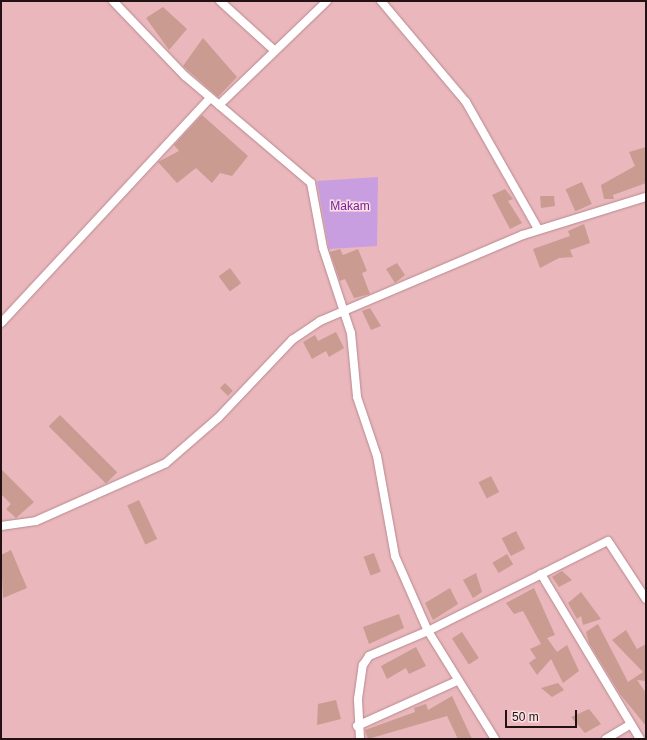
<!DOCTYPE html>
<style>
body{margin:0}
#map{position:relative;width:647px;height:740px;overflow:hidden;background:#e9b7bc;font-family:Helvetica,sans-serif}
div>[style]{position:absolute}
.green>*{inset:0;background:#c89ee0}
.building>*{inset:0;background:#c99b91;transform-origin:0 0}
.roads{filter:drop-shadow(0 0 1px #b8898e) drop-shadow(0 0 1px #b8898e)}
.street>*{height:8px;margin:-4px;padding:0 4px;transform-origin:4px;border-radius:4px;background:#fff}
span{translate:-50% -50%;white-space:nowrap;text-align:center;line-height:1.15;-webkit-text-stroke:3px #f9dfe1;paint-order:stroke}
.park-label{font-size:12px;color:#7a1ea1}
.frame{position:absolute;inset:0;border:2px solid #231213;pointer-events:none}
.scale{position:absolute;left:505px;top:710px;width:72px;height:18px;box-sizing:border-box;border:2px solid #231213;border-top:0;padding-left:5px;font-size:12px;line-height:14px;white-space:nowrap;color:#231213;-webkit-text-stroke:3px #f9dfe1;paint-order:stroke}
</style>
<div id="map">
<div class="green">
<div style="clip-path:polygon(378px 177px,377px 246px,329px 249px,317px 181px)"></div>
</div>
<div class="building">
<div style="clip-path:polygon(163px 7px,187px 29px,169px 50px,146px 18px)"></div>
<div style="clip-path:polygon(203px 38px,237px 77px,218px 97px,183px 66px)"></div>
<div style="clip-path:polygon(202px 115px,248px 156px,232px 176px,220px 173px,212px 183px,196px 168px,177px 183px,158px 162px,179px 151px,174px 145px)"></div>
<div style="clip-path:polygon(646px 147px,646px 183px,613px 195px,614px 199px,604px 199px,601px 185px,635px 166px,629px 152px)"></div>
<div style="left:582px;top:182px;width:24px;height:18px;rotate:66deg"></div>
<div style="clip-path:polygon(505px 189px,513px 199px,508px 201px,522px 223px,510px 229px,492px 195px)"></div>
<div style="clip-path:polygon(540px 196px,554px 196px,555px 206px,541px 208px)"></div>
<div style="clip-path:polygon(584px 224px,590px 243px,570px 250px,573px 257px,559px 258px,540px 268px,533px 249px,570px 236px,568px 231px)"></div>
<div style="clip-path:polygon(340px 249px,343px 255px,358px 249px,367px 271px,362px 273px,370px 294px,354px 298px,345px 279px,340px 281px,330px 252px)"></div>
<div style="clip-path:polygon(397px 263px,405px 275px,395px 283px,386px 269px)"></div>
<div style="left:230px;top:268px;width:19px;height:14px;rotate:54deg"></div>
<div style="clip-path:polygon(370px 308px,381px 326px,371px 330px,362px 311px)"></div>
<div style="clip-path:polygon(336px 332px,344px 348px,329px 357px,326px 351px,312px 359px,303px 342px,315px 335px,318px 341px)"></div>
<div style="left:225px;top:383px;width:11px;height:7px;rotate:45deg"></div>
<div style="left:60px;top:415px;width:81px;height:16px;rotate:45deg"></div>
<div style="clip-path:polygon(1px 469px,34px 502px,16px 518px,6px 509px,11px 504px,1px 494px)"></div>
<div style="left:491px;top:476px;width:18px;height:14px;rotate:63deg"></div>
<div style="left:139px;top:500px;width:43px;height:13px;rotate:65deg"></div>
<div style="left:516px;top:531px;width:20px;height:16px;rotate:63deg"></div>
<div style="clip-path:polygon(11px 550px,27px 588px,3px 598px,1px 555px)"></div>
<div style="left:374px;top:553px;width:20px;height:11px;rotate:70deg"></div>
<div style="left:507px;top:554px;width:12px;height:17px;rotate:59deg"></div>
<div style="clip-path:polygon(562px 571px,572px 580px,559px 587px,552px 577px)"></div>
<div style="clip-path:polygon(476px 573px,482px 592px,473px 598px,463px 580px)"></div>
<div style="clip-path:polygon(450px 588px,458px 604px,433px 620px,425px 603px)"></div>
<div style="clip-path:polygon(534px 588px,555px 635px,547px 638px,557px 652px,567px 645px,579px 671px,563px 683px,551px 659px,537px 675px,529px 663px,536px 658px,530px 649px,541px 644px,523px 611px,514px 614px,506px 603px)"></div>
<div style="clip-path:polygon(581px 592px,601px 619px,583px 625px,581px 616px,577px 619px,568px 603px)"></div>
<div style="clip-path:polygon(399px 614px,404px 628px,369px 644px,363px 627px)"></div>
<div style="clip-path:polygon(598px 624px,628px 682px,643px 672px,612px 640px,626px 630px,637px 649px,646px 644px,646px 681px,637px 680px,646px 693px,646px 726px,620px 694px,589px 643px,586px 632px)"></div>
<div style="left:462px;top:632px;width:31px;height:12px;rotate:57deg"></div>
<div style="clip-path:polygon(416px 647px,426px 666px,409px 674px,406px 668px,387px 679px,381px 666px)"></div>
<div style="clip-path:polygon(558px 683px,564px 690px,552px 697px,541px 688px)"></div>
<div style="clip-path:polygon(452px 696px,472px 739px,458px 739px,447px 716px,368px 739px,365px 730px,415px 712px,414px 708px,426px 704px,428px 710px)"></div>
<div style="clip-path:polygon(336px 700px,341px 719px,317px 725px,318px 704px)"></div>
<div style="clip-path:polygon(589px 709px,601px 724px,585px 733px,571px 717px)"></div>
</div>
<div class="roads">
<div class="street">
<div style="left:113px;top:1px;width:104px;rotate:46.2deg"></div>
<div style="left:185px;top:76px;width:165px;rotate:40.3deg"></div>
<div style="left:311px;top:183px;width:66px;rotate:79.5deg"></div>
<div style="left:323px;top:248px;width:89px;rotate:71.8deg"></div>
<div style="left:351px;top:333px;width:64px;rotate:84.6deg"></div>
<div style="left:357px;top:397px;width:62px;rotate:71.3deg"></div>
<div style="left:377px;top:456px;width:102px;rotate:79.8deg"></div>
<div style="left:395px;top:556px;width:82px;rotate:66.3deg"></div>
<div style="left:428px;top:631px;width:127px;rotate:58.2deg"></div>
<div style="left:220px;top:1px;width:74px;rotate:42.3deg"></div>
<div style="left:381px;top:1px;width:132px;rotate:49.9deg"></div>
<div style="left:466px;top:102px;width:146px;rotate:60.4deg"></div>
<div style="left:219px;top:105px;width:150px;rotate:-43.9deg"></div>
<div style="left:1px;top:323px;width:307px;rotate:-47.1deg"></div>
<div style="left:1px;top:526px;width:35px;rotate:-8deg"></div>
<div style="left:36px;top:521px;width:142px;rotate:-24deg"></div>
<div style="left:166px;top:463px;width:69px;rotate:-40.9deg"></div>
<div style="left:218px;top:418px;width:108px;rotate:-46.5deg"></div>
<div style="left:292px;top:340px;width:34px;rotate:-34deg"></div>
<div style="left:320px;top:321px;width:220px;rotate:-23deg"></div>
<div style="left:523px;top:235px;width:129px;rotate:-17.2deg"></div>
<div style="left:541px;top:574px;width:192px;rotate:59deg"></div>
<div style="left:357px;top:726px;width:110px;rotate:-24.2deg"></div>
<div style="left:360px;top:739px;width:40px;rotate:-92.9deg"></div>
<div style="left:358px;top:699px;width:34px;rotate:-82deg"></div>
<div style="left:363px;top:665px;width:11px;rotate:-56deg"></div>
<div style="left:369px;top:656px;width:64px;rotate:-23deg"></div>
<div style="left:428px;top:631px;width:201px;rotate:-26.6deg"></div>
<div style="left:608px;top:541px;width:69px;rotate:56.8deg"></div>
<div style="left:606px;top:739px;width:29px;rotate:-31deg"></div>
</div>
</div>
<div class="park-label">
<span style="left:350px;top:207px">Makam</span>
</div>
<div class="frame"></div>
<div class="scale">50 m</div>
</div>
